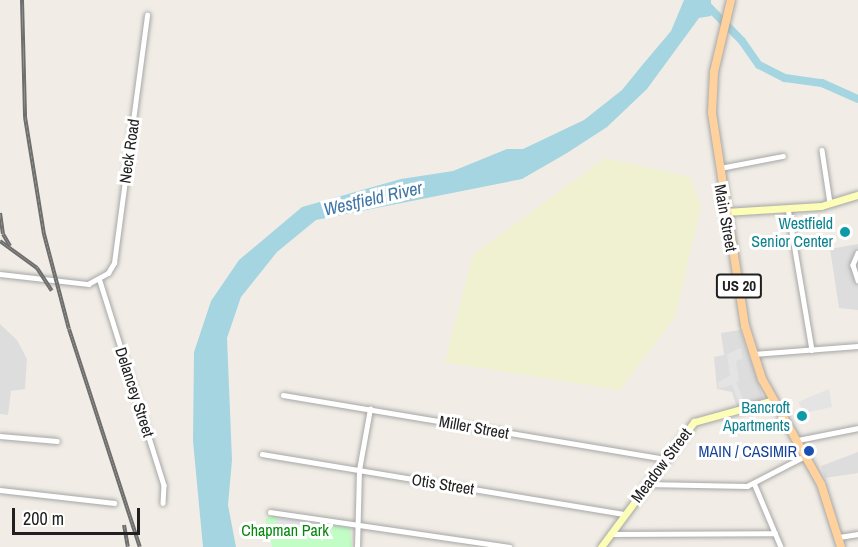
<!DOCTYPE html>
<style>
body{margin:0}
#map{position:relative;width:858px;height:547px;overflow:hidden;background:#f1ede6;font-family:"Archivo Narrow",sans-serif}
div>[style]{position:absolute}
.residential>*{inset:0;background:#dedddd}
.farmland>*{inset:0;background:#eff1d0}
.park>*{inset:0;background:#c1fdc4}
.parking>*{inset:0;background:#e4e4e4}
.water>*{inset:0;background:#a4d5e1}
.river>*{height:8px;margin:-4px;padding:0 4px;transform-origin:4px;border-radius:4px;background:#a4d5e1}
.roads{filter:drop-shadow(0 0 2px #a7a7a7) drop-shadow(0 0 2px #a7a7a7)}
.street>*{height:4.5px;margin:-2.25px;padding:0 2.25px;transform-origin:2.25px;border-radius:2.25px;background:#fff}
.secondary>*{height:7px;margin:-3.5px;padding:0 3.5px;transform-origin:3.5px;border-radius:3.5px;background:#fcfdb7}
.primary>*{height:8px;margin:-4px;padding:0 4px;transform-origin:4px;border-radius:4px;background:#ffd29d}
.rail>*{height:4px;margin-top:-2px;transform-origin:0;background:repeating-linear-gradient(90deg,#fff 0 4.5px,#6e6e6e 0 9px);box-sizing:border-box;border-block:2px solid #6e6e6e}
.dots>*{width:16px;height:16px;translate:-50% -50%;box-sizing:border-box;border:3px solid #fff;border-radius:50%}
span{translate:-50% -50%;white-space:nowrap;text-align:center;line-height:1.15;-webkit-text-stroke:6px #fff;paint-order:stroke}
.shield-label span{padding:2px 4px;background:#fff;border:2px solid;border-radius:4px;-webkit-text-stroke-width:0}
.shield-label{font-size:15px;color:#202020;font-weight:700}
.street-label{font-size:16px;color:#202020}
.culture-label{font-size:16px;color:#0d838f}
.right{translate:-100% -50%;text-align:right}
.transit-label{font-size:16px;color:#164399}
.park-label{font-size:16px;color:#05870c}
.water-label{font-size:18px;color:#4076a6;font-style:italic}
.scale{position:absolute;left:12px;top:508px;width:128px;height:27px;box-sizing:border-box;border:3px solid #202020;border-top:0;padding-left:8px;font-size:18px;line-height:21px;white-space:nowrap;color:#202020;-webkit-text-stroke:4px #fff;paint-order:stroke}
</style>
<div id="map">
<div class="residential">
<div style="clip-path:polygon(858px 244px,858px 310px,839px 308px,830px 249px)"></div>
<div style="clip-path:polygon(0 324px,17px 340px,27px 359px,25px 389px,11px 391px,8px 415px,0 414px)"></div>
<div style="clip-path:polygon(740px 330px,763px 397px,760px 402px,737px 408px,732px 392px,717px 389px,714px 357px,724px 355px,721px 333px)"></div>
<div style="clip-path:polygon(858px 452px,858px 473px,825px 478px,821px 466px)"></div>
</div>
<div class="farmland">
<div style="clip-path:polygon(605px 158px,690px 177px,701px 207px,675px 317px,620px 390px,445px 362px,473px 255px)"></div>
</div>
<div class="park">
<div style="clip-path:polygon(278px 512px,350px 525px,352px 547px,272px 547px,265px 519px)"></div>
</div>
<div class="parking">
<div style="clip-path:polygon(741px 348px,743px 359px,736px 361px,739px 381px,736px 382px,746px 406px,741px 408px,732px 385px,718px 389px,718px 382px,730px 376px,727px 354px)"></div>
<div style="clip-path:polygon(829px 389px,832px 407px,805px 413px,798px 402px)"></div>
<div style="clip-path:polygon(278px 512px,326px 521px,325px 532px,322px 536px,276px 528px)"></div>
</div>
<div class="water">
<div style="clip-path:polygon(684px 0,711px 0,711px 16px,699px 18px,647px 89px,607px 127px,567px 153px,522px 179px,316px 220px,277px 252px,241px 297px,227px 338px,232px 460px,228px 505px,236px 547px,203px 547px,193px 441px,194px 352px,211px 301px,239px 260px,302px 207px,401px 179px,453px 171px,507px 149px,523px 149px,584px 120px,622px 90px,644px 63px,671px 31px)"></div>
</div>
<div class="river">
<div style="left:702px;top:0;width:57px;rotate:45.7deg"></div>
<div style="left:742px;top:41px;width:29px;rotate:55deg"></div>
<div style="left:759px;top:65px;width:29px;rotate:27deg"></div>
<div style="left:785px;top:78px;width:37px;rotate:8deg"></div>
<div style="left:822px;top:83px;width:39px;rotate:24deg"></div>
</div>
<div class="roads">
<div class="street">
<div style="left:822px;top:150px;width:54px;rotate:81.4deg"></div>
<div style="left:720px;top:168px;width:64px;rotate:-10.8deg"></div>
<div style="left:788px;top:208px;width:144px;rotate:80.4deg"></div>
<div style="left:858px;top:253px;width:13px;rotate:113deg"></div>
<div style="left:853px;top:265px;width:16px;rotate:72deg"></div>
<div style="left:0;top:274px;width:89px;rotate:6.5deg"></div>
<div style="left:88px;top:284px;width:23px;rotate:-29deg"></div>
<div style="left:108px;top:273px;width:12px;rotate:-59deg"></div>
<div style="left:114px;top:263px;width:250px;rotate:-82.4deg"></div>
<div style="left:100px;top:281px;width:214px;rotate:72.6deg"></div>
<div style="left:164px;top:485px;width:18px;rotate:93deg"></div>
<div style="left:753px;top:354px;width:105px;rotate:-4.4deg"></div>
<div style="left:283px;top:395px;width:386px;rotate:9.5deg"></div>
<div style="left:0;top:436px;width:57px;rotate:5deg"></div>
<div style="left:798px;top:440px;width:61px;rotate:-11.3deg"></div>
<div style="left:262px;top:454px;width:368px;rotate:9.4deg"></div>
<div style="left:754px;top:483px;width:69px;rotate:67.1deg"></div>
<div style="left:646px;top:484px;width:101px;rotate:1.1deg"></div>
<div style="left:747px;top:486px;width:68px;rotate:-27.3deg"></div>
<div style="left:0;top:490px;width:115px;rotate:6.5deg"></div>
<div style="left:270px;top:512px;width:242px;rotate:8.3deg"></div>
<div style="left:610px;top:534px;width:165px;rotate:-0.3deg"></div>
<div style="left:839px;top:537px;width:19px;rotate:-9deg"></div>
<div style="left:357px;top:547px;width:77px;rotate:-88.5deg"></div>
<div style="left:359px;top:470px;width:62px;rotate:-79.8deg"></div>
</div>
<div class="secondary">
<div style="left:725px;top:212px;width:96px;rotate:-3.6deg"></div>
<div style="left:821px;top:206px;width:39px;rotate:-17deg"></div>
<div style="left:601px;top:547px;width:156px;rotate:-53.4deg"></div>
<div style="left:694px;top:422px;width:83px;rotate:-15.4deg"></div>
</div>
<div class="primary">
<div style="left:731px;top:0;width:74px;rotate:103.3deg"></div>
<div style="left:714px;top:72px;width:41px;rotate:92.8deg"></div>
<div style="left:712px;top:113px;width:216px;rotate:81.2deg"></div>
<div style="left:745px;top:326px;width:56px;rotate:72.2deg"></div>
<div style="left:762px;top:379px;width:120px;rotate:60.7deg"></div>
<div style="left:821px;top:484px;width:66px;rotate:72.4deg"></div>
</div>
</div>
<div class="rail">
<div style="left:22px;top:0;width:117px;rotate:88.5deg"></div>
<div style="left:25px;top:117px;width:119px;rotate:80.8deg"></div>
<div style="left:44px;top:234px;width:98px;rotate:75.3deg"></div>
<div style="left:69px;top:329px;width:229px;rotate:72deg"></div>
<div style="left:0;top:213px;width:21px;rotate:82deg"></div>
<div style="left:3px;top:234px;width:14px;rotate:60deg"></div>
<div style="left:0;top:241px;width:46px;rotate:36.1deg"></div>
<div style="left:37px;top:268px;width:27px;rotate:57deg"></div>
<div style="left:124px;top:525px;width:22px;rotate:80deg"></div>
</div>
<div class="dots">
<div style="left:845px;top:232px;background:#0f9aa8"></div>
<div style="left:802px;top:416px;background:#0f9aa8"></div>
<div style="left:809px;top:451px;background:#1a4fb4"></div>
</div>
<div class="shield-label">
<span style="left:739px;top:286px">US 20</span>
</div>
<div class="street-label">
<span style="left:129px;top:151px;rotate:-82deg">Neck Road</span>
<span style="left:726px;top:218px;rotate:80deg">Main Street</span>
<span style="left:135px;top:392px;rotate:72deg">Delancey Street</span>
<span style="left:474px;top:427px;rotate:10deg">Miller Street</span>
<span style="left:661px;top:465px;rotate:-53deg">Meadow Street</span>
<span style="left:443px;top:484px;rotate:9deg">Otis Street</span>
</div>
<div class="culture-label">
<span class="right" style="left:833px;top:232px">Westfield<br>Senior Center</span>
<span class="right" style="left:790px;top:416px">Bancroft<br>Apartments</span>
</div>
<div class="transit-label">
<span class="right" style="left:797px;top:451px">MAIN / CASIMIR</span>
</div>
<div class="park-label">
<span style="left:285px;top:530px">Chapman Park</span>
</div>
<div class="water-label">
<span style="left:373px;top:199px;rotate:-13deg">Westfield River</span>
</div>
<div class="scale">200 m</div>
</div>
